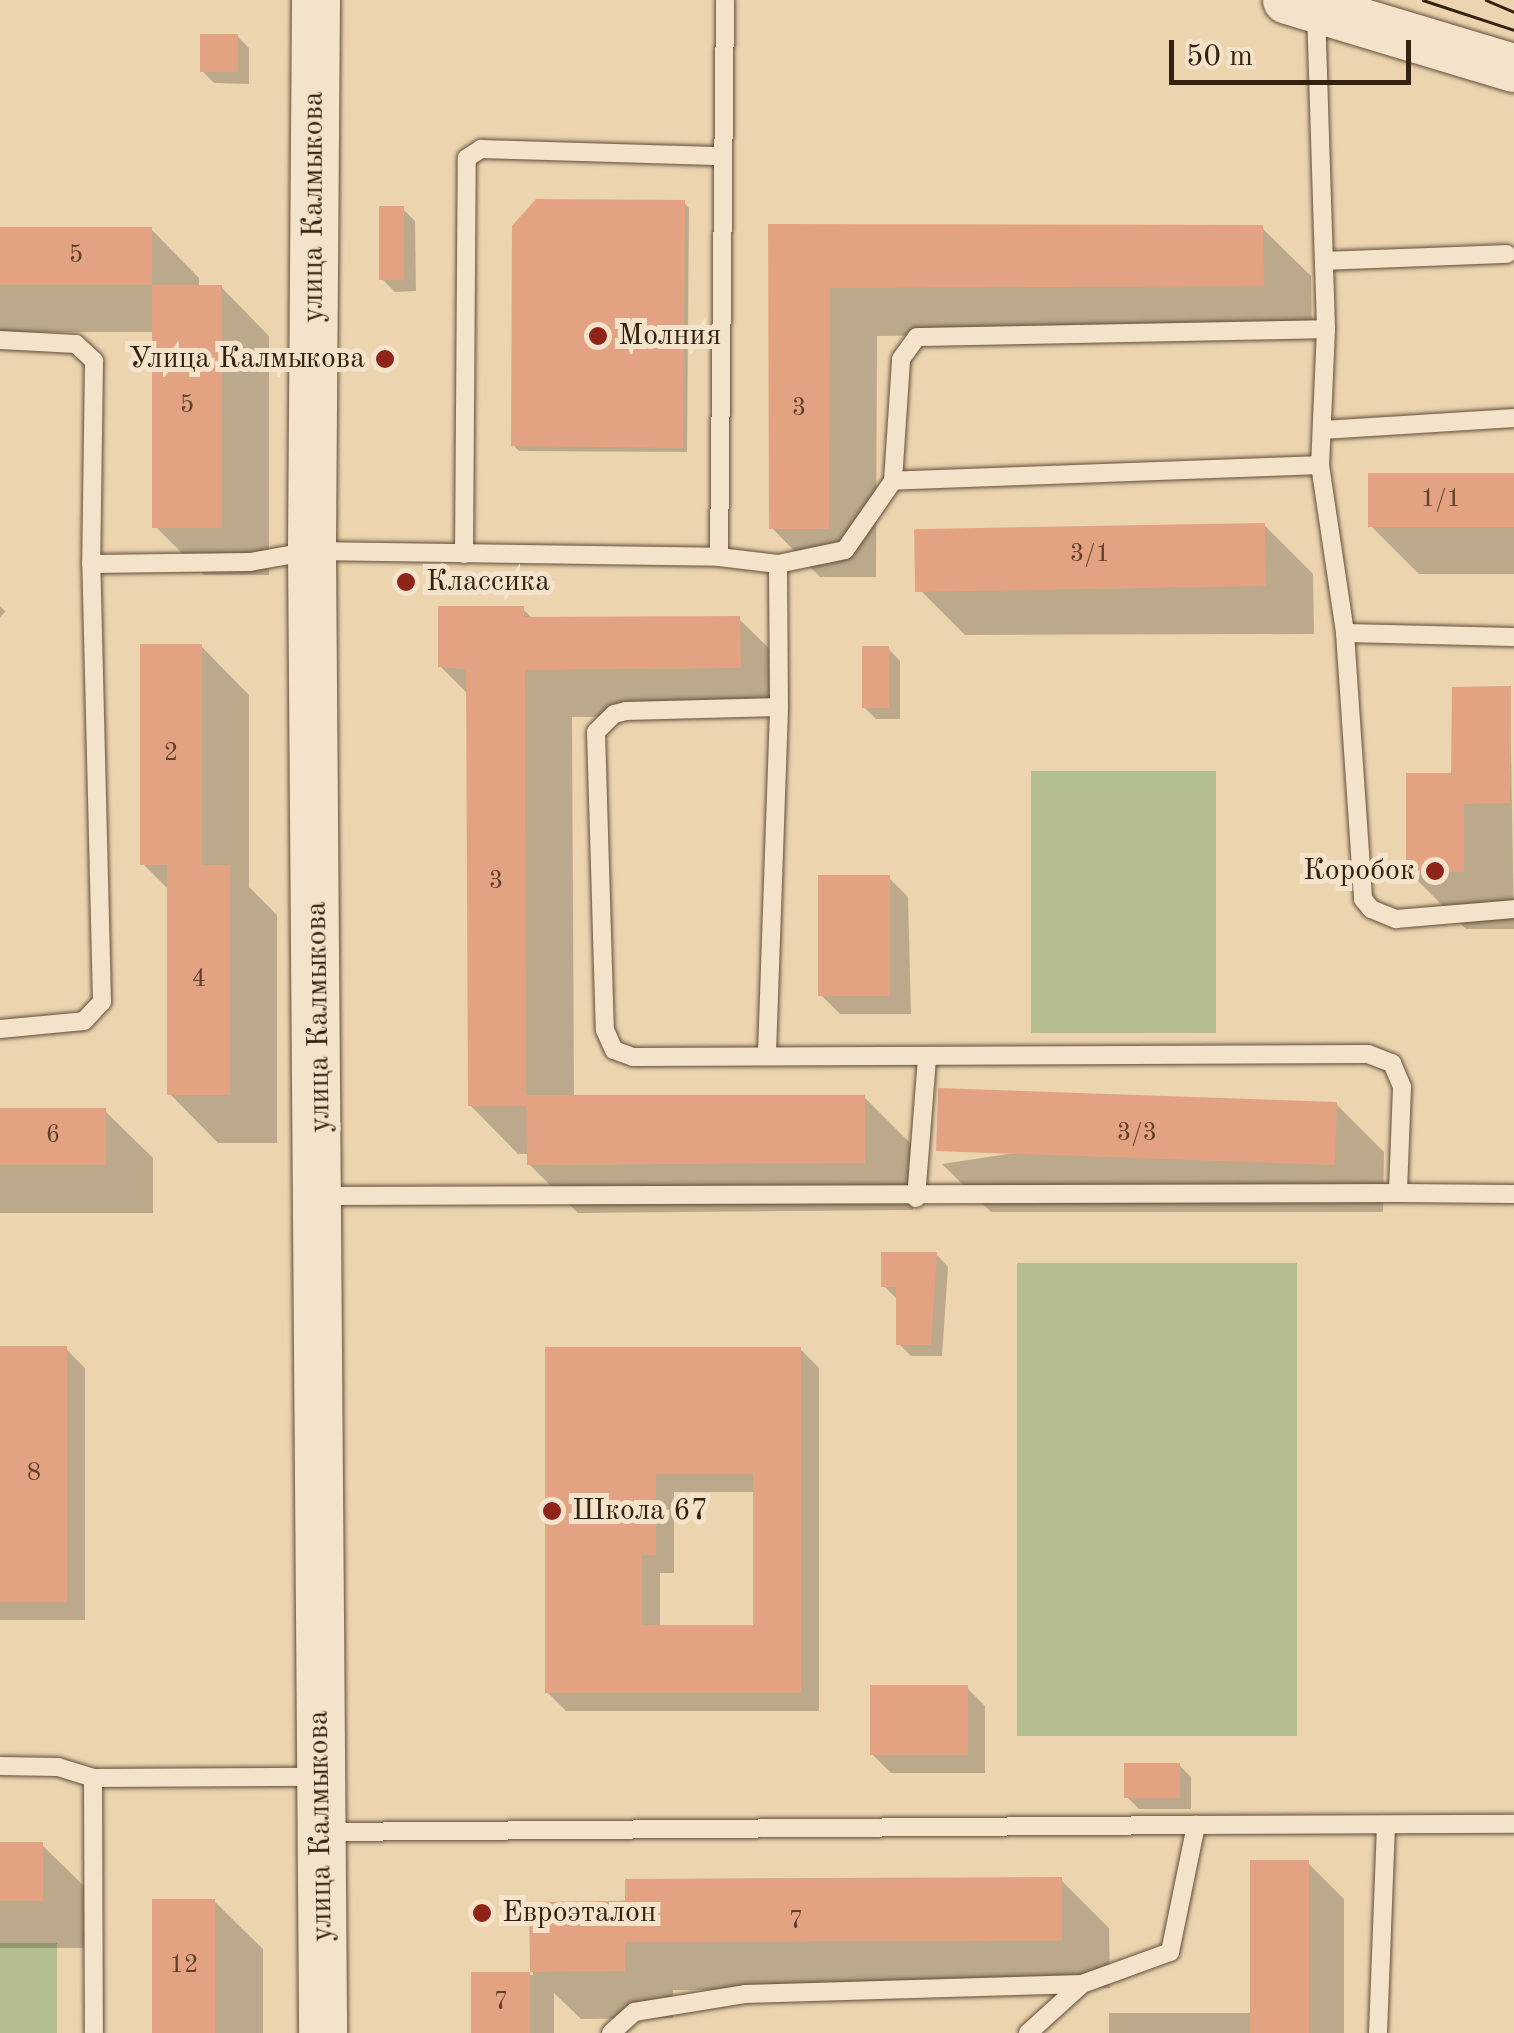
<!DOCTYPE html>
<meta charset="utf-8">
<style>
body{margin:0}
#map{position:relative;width:1514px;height:2033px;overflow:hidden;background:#ecd4af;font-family:"Old Standard TT",serif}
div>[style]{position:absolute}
.green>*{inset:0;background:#b3be8e;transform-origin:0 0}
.shadow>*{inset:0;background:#0003;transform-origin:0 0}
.building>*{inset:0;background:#e3a282;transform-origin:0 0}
.roads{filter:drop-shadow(0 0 2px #614e38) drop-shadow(0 0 2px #614e38)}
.lane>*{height:18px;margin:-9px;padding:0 9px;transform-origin:9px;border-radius:9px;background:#f3e3cb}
.secondary>*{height:48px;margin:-24px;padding:0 24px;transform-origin:24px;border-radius:24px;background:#f3e3cb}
.tram>*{height:2.5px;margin:-1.25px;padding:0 1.25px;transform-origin:1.25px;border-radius:1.25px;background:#332210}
.dots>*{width:28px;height:28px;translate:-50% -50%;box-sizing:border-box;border:5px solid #f3e3cb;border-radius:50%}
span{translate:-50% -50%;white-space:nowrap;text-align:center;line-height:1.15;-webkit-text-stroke:10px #f3e3cb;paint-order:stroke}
.number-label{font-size:25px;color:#5f422c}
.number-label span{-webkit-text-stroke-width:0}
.street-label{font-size:30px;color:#332210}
.poi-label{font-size:30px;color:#332210}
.left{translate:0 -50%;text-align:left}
.right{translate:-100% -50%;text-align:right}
.scale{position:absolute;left:1169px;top:40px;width:242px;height:45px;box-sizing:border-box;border:5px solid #332210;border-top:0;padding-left:12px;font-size:30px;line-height:35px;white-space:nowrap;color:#332210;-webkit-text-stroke:8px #f3e3cb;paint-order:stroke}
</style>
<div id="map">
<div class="green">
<div style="left:1216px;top:771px;width:262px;height:185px;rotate:90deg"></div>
<div style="left:1017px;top:1263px;width:280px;height:473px"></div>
<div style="left:0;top:1943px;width:57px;height:90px"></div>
</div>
<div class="shadow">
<div style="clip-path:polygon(237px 36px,249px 48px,249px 84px,214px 83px,202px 71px)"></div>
<div style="clip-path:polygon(684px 203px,689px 208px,687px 452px,519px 451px,513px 445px)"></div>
<div style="clip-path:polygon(403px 209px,415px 221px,416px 291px,395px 292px,382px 279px)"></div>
<div style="clip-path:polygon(770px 227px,1262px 228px,1311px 276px,1312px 333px,877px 336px,876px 577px,820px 577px,772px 528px)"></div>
<div style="clip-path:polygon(0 229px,151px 229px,199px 278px,199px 287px,221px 287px,269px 336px,269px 575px,204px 575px,156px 527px,155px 332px,0 332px)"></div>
<div style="clip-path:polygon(1514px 476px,1514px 574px,1419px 574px,1371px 526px)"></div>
<div style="clip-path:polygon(1264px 525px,1313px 574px,1314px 634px,965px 635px,917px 587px)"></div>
<div style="left:0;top:606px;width:8px;height:117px;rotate:45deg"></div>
<div style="clip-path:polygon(523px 609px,533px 619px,739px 619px,788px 667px,789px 715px,572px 717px,574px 1097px,864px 1097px,913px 1146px,913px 1210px,578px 1213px,529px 1164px,529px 1154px,518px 1154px,470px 1105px,469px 695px,440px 666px)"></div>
<div style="clip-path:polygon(201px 646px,249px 695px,249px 887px,277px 915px,277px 1143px,218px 1143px,170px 1094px,170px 891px,143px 864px)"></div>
<div style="clip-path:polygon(888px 648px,900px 661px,900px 719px,876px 719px,864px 707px)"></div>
<div style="clip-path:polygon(1510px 688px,1514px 929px,1466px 929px,1408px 871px,1454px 775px)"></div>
<div style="clip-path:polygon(889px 878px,908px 897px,911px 1014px,840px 1014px,821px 995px)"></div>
<div style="clip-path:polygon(1336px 1104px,1384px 1152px,1383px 1212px,991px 1212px,942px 1164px)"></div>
<div style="clip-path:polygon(0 1110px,104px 1110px,153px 1158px,153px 1213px,0 1213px)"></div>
<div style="clip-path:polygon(936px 1254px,948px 1267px,942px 1356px,911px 1356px,899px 1344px,896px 1298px,884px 1286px)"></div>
<div style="clip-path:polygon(0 1349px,66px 1349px,85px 1368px,85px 1620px,0 1620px)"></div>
<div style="clip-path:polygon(evenodd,547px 1349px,800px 1349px,819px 1368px,819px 1711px,566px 1711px,547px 1692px,547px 1349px,674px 1492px,756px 1492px,756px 1627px,660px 1627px,660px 1573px,674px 1573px,674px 1492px)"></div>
<div style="clip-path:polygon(966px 1687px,985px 1706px,985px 1773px,891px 1773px,872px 1754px)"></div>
<div style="clip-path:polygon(1179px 1765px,1191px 1777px,1191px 1809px,1139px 1809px,1127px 1797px)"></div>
<div style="clip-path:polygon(0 1845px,42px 1845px,91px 1893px,91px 1948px,0 1948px)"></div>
<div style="clip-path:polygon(1308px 1863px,1344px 1899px,1344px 2033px,1109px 2033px,1109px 2013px,1253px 2013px)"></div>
<div style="clip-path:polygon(1061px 1880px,1109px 1928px,1110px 1988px,673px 1990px,673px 2018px,581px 2019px,554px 1993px,554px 2033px,473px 2033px,473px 1975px,533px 1975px,531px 1905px)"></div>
<div style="clip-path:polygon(214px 1901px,263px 1949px,263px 2033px,155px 2033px)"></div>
</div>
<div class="building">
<div style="left:200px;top:34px;width:38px;height:38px"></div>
<div style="clip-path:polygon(536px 199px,685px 200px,683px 448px,511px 446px,512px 226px)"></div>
<div style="left:379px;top:206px;width:25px;height:74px"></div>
<div style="clip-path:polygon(768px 224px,1263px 225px,1264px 286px,830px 288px,829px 529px,769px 529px)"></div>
<div style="left:0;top:227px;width:152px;height:58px"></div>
<div style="left:152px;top:285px;width:70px;height:243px"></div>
<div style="left:1368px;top:473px;width:146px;height:54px"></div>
<div style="left:1265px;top:523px;width:63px;height:351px;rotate:89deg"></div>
<div style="clip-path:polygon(438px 606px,524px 606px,524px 617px,740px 616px,741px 668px,525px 670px,526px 1095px,865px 1095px,865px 1163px,527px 1165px,526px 1106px,468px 1106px,466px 669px,438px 667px)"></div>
<div style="clip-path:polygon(140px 644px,202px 644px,202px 865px,230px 865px,230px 1095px,167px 1095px,167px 865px,140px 865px)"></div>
<div style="left:862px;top:646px;width:27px;height:62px"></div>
<div style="clip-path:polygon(1511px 686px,1510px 803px,1464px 804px,1464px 872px,1406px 872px,1406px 773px,1451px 773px,1452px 687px)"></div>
<div style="left:818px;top:875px;width:72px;height:121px"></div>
<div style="left:1337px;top:1102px;width:63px;height:399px;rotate:92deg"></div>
<div style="left:0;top:1108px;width:106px;height:57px"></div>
<div style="clip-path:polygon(881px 1252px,937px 1252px,931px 1345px,896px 1345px,896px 1287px,881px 1287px)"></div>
<div style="left:0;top:1346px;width:67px;height:256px"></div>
<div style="clip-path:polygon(evenodd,545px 1347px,801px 1347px,801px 1693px,545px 1693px,545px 1347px,656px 1474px,753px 1474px,753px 1625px,642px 1625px,642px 1555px,656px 1555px,656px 1474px)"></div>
<div style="left:870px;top:1685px;width:98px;height:70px"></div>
<div style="left:1124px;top:1763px;width:56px;height:35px"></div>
<div style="left:0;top:1842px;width:43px;height:59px"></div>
<div style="left:1250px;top:1860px;width:59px;height:173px"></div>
<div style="clip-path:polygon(1062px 1877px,1062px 1941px,625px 1942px,625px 1971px,530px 1972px,529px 1902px,625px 1901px,625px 1879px)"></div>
<div style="left:152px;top:1899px;width:63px;height:134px"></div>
<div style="left:471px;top:1972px;width:59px;height:61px"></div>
</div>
<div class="roads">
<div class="lane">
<div style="left:1316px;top:10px;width:319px;rotate:88.2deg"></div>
<div style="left:1324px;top:261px;width:183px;rotate:-2.2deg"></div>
<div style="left:0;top:340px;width:76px;rotate:3deg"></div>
<div style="left:76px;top:344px;width:25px;rotate:43deg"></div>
<div style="left:94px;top:361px;width:203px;rotate:90.8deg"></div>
<div style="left:1324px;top:430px;width:190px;rotate:-3.6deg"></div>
<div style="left:1320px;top:465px;width:170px;rotate:81.5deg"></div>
<div style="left:1345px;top:633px;width:267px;rotate:86.1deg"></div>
<div style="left:1363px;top:899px;width:13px;rotate:51deg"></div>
<div style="left:1371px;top:909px;width:27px;rotate:22deg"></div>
<div style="left:1396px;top:919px;width:118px;rotate:-4.8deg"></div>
<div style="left:464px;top:554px;width:396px;rotate:-89.6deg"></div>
<div style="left:467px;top:158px;width:17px;rotate:-33deg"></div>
<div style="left:481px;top:149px;width:242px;rotate:1.7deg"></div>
<div style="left:719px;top:557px;width:557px;rotate:-89.38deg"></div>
<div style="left:778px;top:564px;width:68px;rotate:-11.8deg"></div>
<div style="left:845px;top:550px;width:84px;rotate:-55.2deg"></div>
<div style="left:893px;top:481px;width:122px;rotate:-86.2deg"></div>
<div style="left:901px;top:359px;width:27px;rotate:-54deg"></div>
<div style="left:917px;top:337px;width:409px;rotate:-1.1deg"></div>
<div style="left:1326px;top:329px;width:136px;rotate:92.5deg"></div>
<div style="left:1320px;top:465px;width:427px;rotate:177.9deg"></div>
<div style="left:1345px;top:633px;width:169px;rotate:1.4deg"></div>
<div style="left:0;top:1029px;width:84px;rotate:-5.4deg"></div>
<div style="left:84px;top:1021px;width:26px;rotate:-47deg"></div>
<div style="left:102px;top:1002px;width:438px;rotate:-91.4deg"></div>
<div style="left:91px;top:564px;width:159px;rotate:-0.7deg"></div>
<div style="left:250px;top:562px;width:63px;rotate:-10.1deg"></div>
<div style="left:312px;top:551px;width:407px;rotate:0.8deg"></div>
<div style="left:719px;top:557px;width:59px;rotate:6.8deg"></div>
<div style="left:778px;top:564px;width:143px;rotate:89.6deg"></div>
<div style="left:779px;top:707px;width:153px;rotate:178.5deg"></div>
<div style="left:626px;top:711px;width:12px;rotate:166deg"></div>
<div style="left:614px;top:714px;width:25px;rotate:135deg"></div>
<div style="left:596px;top:732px;width:298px;rotate:88.3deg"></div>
<div style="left:605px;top:1030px;width:22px;rotate:66deg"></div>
<div style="left:614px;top:1050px;width:20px;rotate:20deg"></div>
<div style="left:633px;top:1057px;width:735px;rotate:-0.23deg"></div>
<div style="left:1368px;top:1054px;width:26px;rotate:21deg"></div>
<div style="left:1392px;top:1063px;width:26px;rotate:67deg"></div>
<div style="left:1402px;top:1087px;width:106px;rotate:92.2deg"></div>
<div style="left:1398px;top:1193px;width:1079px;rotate:179.84deg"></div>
<div style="left:767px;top:1053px;width:346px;rotate:-88deg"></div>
<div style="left:1398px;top:1193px;width:116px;rotate:0.5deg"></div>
<div style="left:916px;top:1198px;width:141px;rotate:-85.5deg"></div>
<div style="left:0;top:1766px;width:58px;rotate:1deg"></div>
<div style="left:58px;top:1767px;width:37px;rotate:17deg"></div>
<div style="left:93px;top:1778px;width:225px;rotate:-0.3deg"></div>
<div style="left:93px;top:1778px;width:255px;rotate:89.8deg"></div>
<div style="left:322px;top:1832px;width:874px;rotate:-0.46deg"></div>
<div style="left:611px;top:2033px;width:31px;rotate:-42deg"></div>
<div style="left:634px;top:2012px;width:112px;rotate:-9.2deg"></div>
<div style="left:745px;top:1994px;width:337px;rotate:-1.7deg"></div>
<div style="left:1082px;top:1984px;width:94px;rotate:-20deg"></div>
<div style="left:1170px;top:1952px;width:130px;rotate:-78.4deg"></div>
<div style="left:1196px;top:1825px;width:318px;rotate:-0.2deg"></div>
<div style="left:1028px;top:2033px;width:73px;rotate:-42.2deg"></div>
<div style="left:1378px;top:2033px;width:207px;rotate:-87.8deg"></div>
</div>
<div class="secondary">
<div style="left:316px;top:0;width:551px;rotate:90.42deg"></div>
<div style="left:312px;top:551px;width:1482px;rotate:89.57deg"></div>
<div style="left:1287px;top:0;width:237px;rotate:16.7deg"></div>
</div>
</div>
<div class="tram">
<div style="left:1423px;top:0;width:96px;rotate:18.2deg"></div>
<div style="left:1486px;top:0;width:30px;rotate:23deg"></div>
</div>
<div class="dots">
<div style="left:598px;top:336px;background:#8f2418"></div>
<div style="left:385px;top:359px;background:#8f2418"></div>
<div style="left:406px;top:582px;background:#8f2418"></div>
<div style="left:1435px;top:871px;background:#8f2418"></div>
<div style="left:552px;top:1511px;background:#8f2418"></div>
<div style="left:482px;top:1913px;background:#8f2418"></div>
</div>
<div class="number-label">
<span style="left:76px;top:256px">5</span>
<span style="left:187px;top:406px">5</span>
<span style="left:799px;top:409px">3</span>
<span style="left:1441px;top:500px">1/1</span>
<span style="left:1090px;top:555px">3/1</span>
<span style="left:171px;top:754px">2</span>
<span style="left:496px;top:882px">3</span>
<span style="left:199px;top:980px">4</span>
<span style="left:1137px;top:1134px">3/3</span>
<span style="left:53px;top:1136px">6</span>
<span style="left:34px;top:1474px">8</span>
<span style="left:796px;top:1922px">7</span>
<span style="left:184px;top:1966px">12</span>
<span style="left:501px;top:2003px">7</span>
</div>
<div class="street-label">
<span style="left:314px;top:207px;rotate:-90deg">улица Калмыкова</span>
<span style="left:319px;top:1017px;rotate:-91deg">улица Калмыкова</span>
<span style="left:321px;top:1826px;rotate:-91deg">улица Калмыкова</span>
</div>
<div class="poi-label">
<span class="left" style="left:618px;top:336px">Молния</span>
<span class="right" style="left:365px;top:359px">Улица Калмыкова</span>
<span class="left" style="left:426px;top:582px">Классика</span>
<span class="right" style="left:1415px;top:871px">Коробок</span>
<span class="left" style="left:572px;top:1511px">Школа 67</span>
<span class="left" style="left:502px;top:1913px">Евроэталон</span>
</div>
<div class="scale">50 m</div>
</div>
